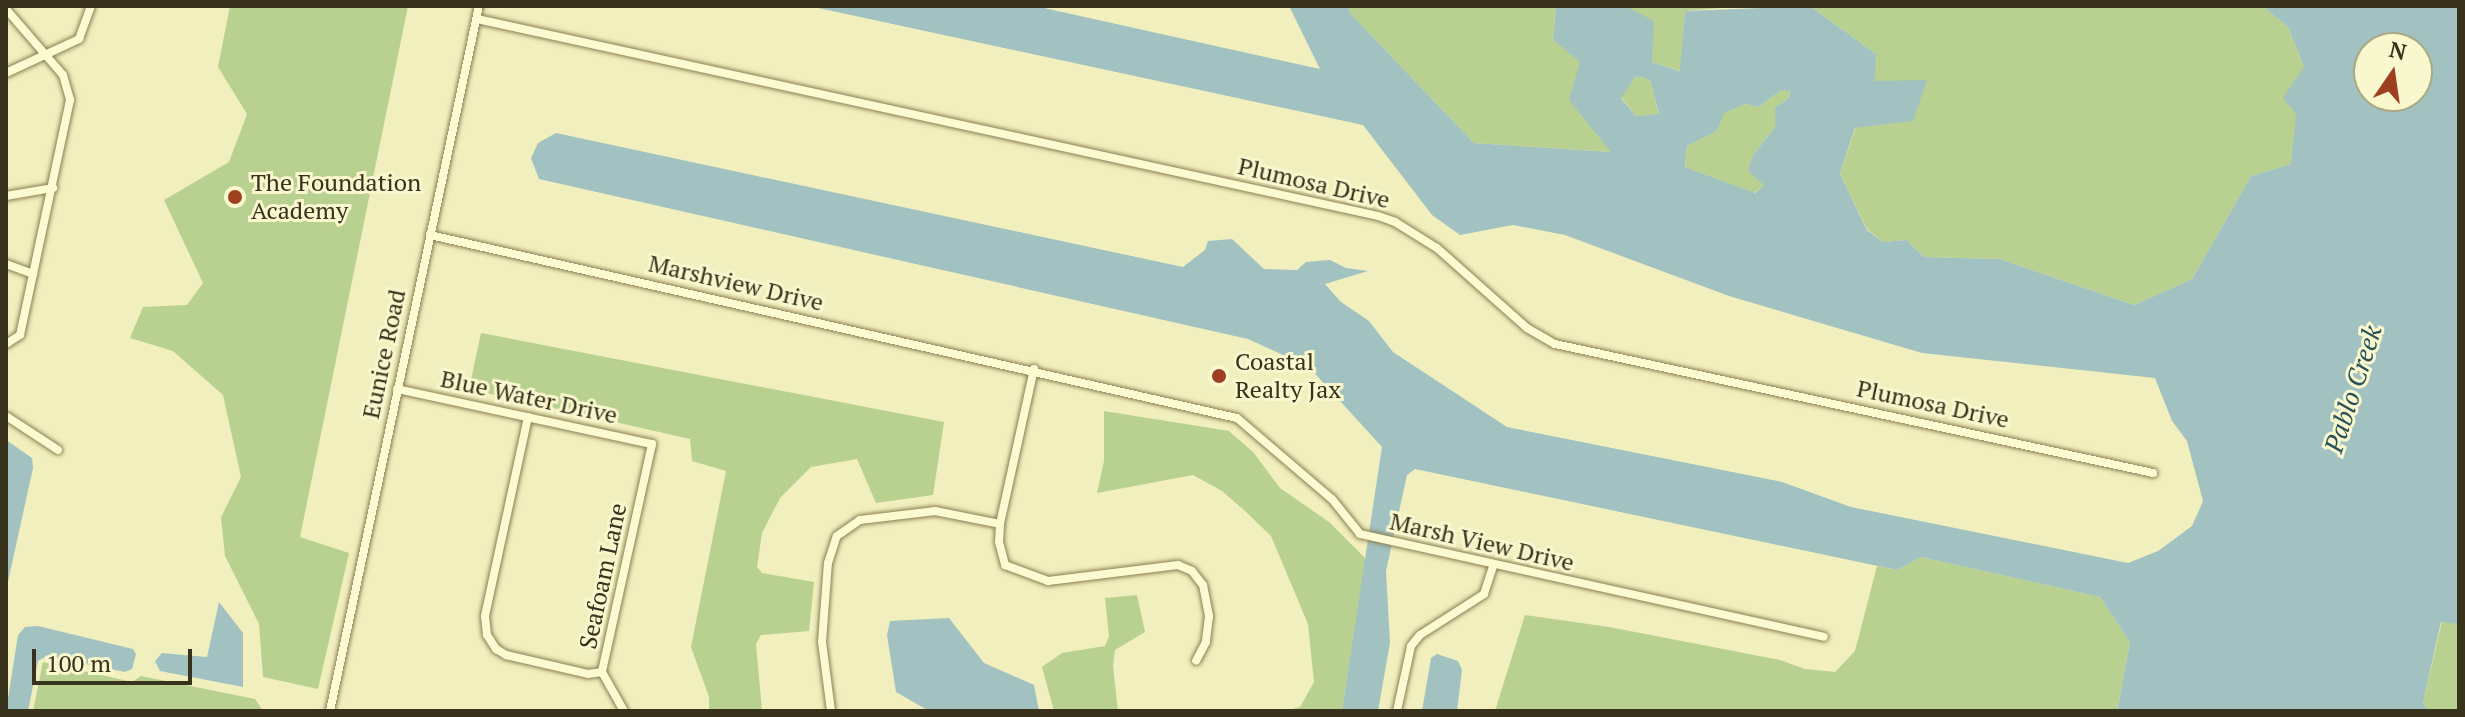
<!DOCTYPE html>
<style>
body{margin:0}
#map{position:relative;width:2465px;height:717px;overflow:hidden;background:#f1efbd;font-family:"PT Serif",serif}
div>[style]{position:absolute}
.green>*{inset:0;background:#b8d090}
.water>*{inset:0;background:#a1c2c1}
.roads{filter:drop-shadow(0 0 2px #8a7f54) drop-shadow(0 0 2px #8a7f54)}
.street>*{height:8px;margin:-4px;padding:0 4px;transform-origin:4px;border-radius:4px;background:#fcfad0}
.dots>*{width:22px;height:22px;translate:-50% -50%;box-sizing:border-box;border:4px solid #f8f7cd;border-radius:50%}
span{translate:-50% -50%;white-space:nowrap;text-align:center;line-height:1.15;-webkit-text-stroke:6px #f8f7cd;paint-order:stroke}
.poi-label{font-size:24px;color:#38311b}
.left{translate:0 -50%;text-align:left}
.street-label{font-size:24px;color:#38311b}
.water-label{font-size:26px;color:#285059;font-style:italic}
.frame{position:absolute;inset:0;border:8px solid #38311b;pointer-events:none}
.north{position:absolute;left:2353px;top:32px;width:80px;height:80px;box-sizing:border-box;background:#f8f7cd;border:2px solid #aba886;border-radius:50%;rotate:13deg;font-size:22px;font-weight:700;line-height:32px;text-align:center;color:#38311b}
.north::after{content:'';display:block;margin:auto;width:28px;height:36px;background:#9e3f20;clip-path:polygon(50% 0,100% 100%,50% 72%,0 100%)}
.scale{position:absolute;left:32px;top:649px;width:160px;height:36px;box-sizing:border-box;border:4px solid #38311b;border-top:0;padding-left:10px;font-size:24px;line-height:28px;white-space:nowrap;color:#38311b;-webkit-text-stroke:6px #f8f7cd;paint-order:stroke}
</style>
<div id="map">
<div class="green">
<div style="clip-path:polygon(230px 6px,408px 6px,300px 537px,349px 553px,318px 689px,263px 677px,259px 624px,225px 556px,221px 517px,241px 477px,223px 395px,173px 351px,130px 338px,143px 307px,187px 305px,203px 283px,164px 200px,229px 162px,247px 114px,218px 67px)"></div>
<div style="clip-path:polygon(1349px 6px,1556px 6px,1553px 40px,1581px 62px,1570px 100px,1612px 152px,1474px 143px,1350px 13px)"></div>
<div style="clip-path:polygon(1625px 6px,1745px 6px,1685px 11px,1681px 71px,1652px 62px)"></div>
<div style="clip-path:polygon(1810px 6px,2262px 6px,2288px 27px,2304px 67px,2291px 164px,2251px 176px,2192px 279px,2134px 305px,2000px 259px,1924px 257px,1907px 240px,1883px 242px,1867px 229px,1840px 174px,1856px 127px,1912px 121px,1874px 81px,1876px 54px)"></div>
<div style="clip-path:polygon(1636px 76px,1650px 80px,1659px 115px,1636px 116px,1621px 97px)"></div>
<div style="clip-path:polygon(1781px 90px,1790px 90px,1788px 99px,1775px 107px,1775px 127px,1753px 155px,1764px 185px,1754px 193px,1685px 167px,1687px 146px,1717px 131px,1723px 113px,1745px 104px,1759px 107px)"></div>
<div style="clip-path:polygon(481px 333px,944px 422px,933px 495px,876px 503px,857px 459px,811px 467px,780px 498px,762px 533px,757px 567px,762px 573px,814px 582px,809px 631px,761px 635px,756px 644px,762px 711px,709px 711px,709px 697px,691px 647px,726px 471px,692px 461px,690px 439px,469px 389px)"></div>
<div style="clip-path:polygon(1104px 411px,1229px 431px,1253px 452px,1280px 488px,1329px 522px,1366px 559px,1342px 711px,1285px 711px,1300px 707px,1314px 682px,1308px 624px,1271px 536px,1245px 511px,1222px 491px,1193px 475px,1097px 493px,1104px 461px)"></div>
<div style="clip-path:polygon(1921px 557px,2100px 597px,2130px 642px,2117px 711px,1495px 711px,1525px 615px,1609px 627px,1780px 660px,1805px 669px,1835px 672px,1855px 651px,1877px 566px,1897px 570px)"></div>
<div style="clip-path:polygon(1137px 595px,1145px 632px,1115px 650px,1113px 666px,1118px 711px,1054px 711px,1042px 667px,1062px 653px,1105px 646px,1109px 636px,1105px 598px)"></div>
<div style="clip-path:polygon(2442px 621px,2459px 624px,2459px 711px,2428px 711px,2423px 703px)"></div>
<div style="clip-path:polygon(43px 662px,132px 682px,141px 676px,255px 699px,263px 711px,33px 711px)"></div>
</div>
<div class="water">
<div style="clip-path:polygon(evenodd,809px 6px,1035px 6px,1320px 69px,1289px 6px,1349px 6px,1350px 13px,1474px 143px,1611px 152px,1569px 100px,1580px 62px,1553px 40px,1556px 6px,1625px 6px,1654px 21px,1652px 62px,1680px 71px,1685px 11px,1810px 6px,1876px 54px,1875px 81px,1927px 80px,1913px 121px,1855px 128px,1840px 174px,1867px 230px,1883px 242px,1907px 240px,1924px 257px,2000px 259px,2134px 305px,2192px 279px,2251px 176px,2291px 164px,2296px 114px,2283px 98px,2304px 67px,2288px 27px,2262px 6px,2459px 6px,2459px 624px,2441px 622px,2423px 703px,2428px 711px,2117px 711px,2130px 642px,2100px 597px,1921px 557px,1897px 570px,1415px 469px,1407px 475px,1386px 571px,1390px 643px,1378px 711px,1342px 711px,1382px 447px,1309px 367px,1248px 339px,539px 179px,531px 158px,538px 143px,556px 133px,1183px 267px,1205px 250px,1208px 241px,1232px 239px,1264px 269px,1297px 270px,1306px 262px,1330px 260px,1346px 268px,1368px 271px,1325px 284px,1341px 302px,1369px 321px,1393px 352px,1507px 427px,1782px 482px,1851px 507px,2128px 563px,2158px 551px,2192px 526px,2203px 501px,2187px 441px,2172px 421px,2155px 378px,1922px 353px,1729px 296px,1565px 235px,1513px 225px,1460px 235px,1432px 215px,1363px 125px,809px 6px,2369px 48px,2417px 48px,2417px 96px,2369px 96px,2369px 48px,809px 6px,1636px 76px,1650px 80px,1659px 114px,1636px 116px,1621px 98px,1636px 76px,809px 6px,1781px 90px,1790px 91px,1788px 99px,1775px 107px,1775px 127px,1753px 155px,1748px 171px,1764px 185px,1755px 193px,1685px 167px,1687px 146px,1717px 131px,1724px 113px,1745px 104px,1759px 107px,1781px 90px)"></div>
<div style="clip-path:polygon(6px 440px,32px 458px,33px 468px,6px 591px)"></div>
<div style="clip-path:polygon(219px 602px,243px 633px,243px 687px,160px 671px,155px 661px,162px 653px,207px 657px)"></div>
<div style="clip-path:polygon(949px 618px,984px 663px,1034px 685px,1039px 711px,929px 711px,896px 692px,887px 635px,890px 621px)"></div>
<div style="clip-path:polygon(38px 626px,133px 649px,136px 654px,132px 669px,125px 672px,47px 656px,38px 661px,28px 711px,6px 711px,18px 635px,25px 627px)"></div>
<div style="clip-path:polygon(1437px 654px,1458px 661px,1462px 670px,1457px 711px,1422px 711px,1431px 658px)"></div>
</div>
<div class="roads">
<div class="street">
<div style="left:6px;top:9px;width:87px;rotate:49.2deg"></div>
<div style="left:63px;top:75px;width:26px;rotate:74deg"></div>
<div style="left:70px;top:100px;width:240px;rotate:102deg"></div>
<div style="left:20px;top:335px;width:17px;rotate:147deg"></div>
<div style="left:477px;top:19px;width:922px;rotate:12.33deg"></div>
<div style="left:1378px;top:216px;width:18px;rotate:19deg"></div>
<div style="left:1395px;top:222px;width:49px;rotate:31.8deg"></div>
<div style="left:1437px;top:248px;width:120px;rotate:41.6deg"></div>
<div style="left:1527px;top:328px;width:32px;rotate:30deg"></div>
<div style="left:1555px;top:344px;width:612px;rotate:12.17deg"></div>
<div style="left:6px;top:73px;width:81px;rotate:-25deg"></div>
<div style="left:79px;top:39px;width:35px;rotate:-70deg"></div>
<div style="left:6px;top:196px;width:48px;rotate:-9.7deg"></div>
<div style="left:430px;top:235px;width:827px;rotate:12.78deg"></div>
<div style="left:1237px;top:418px;width:125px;rotate:40.5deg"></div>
<div style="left:1332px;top:499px;width:45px;rotate:51.3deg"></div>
<div style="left:1360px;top:534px;width:475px;rotate:12.5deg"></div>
<div style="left:6px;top:264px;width:29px;rotate:20deg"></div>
<div style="left:1034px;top:369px;width:159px;rotate:102.4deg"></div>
<div style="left:1000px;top:524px;width:18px;rotate:93deg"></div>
<div style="left:999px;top:542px;width:24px;rotate:75deg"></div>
<div style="left:1005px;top:565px;width:46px;rotate:20.4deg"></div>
<div style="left:1048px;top:581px;width:131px;rotate:-7deg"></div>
<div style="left:1178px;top:565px;width:15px;rotate:23deg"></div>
<div style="left:1192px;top:571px;width:18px;rotate:52deg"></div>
<div style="left:1203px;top:585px;width:32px;rotate:79deg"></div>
<div style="left:1209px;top:616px;width:26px;rotate:97deg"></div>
<div style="left:1206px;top:642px;width:21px;rotate:118deg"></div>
<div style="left:397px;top:389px;width:261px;rotate:12.2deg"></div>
<div style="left:652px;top:444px;width:233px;rotate:102.4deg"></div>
<div style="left:602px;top:672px;width:45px;rotate:60.6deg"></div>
<div style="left:6px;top:416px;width:62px;rotate:33.2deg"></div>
<div style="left:528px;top:417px;width:204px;rotate:102.2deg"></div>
<div style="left:485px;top:616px;width:19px;rotate:84deg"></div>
<div style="left:487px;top:635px;width:17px;rotate:57deg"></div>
<div style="left:496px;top:649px;width:12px;rotate:31deg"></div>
<div style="left:506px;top:655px;width:84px;rotate:13deg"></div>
<div style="left:588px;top:674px;width:14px;rotate:-8deg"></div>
<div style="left:330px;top:711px;width:721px;rotate:-78.07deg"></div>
<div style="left:831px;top:711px;width:70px;rotate:-97.4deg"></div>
<div style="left:822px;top:642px;width:79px;rotate:-85.7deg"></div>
<div style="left:828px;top:563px;width:28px;rotate:-72deg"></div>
<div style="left:837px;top:536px;width:28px;rotate:-35deg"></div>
<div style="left:860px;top:520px;width:76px;rotate:-6.8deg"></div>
<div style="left:935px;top:511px;width:66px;rotate:11.3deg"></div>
<div style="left:1397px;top:711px;width:66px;rotate:-77.8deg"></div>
<div style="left:1411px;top:646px;width:14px;rotate:-51deg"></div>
<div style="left:1420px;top:635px;width:76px;rotate:-32.6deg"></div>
<div style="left:1484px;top:594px;width:29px;rotate:-72deg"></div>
</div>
</div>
<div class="dots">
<div style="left:235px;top:197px;background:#9e3f20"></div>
<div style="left:1219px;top:376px;background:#9e3f20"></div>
</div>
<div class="poi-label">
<span class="left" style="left:251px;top:197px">The Foundation<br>Academy</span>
<span class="left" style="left:1235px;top:376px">Coastal<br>Realty Jax</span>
</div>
<div class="street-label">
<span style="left:1314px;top:183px;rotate:13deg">Plumosa Drive</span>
<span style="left:736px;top:283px;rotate:13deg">Marshview Drive</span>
<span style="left:384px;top:354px;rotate:-78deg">Eunice Road</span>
<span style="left:529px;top:397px;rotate:12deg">Blue Water Drive</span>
<span style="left:1933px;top:404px;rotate:12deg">Plumosa Drive</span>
<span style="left:1482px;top:542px;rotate:13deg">Marsh View Drive</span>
<span style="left:603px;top:576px;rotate:-78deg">Seafoam Lane</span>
</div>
<div class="water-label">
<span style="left:2353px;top:389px;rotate:-72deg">Pablo Creek</span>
</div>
<div class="frame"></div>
<div class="north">N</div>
<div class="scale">100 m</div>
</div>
